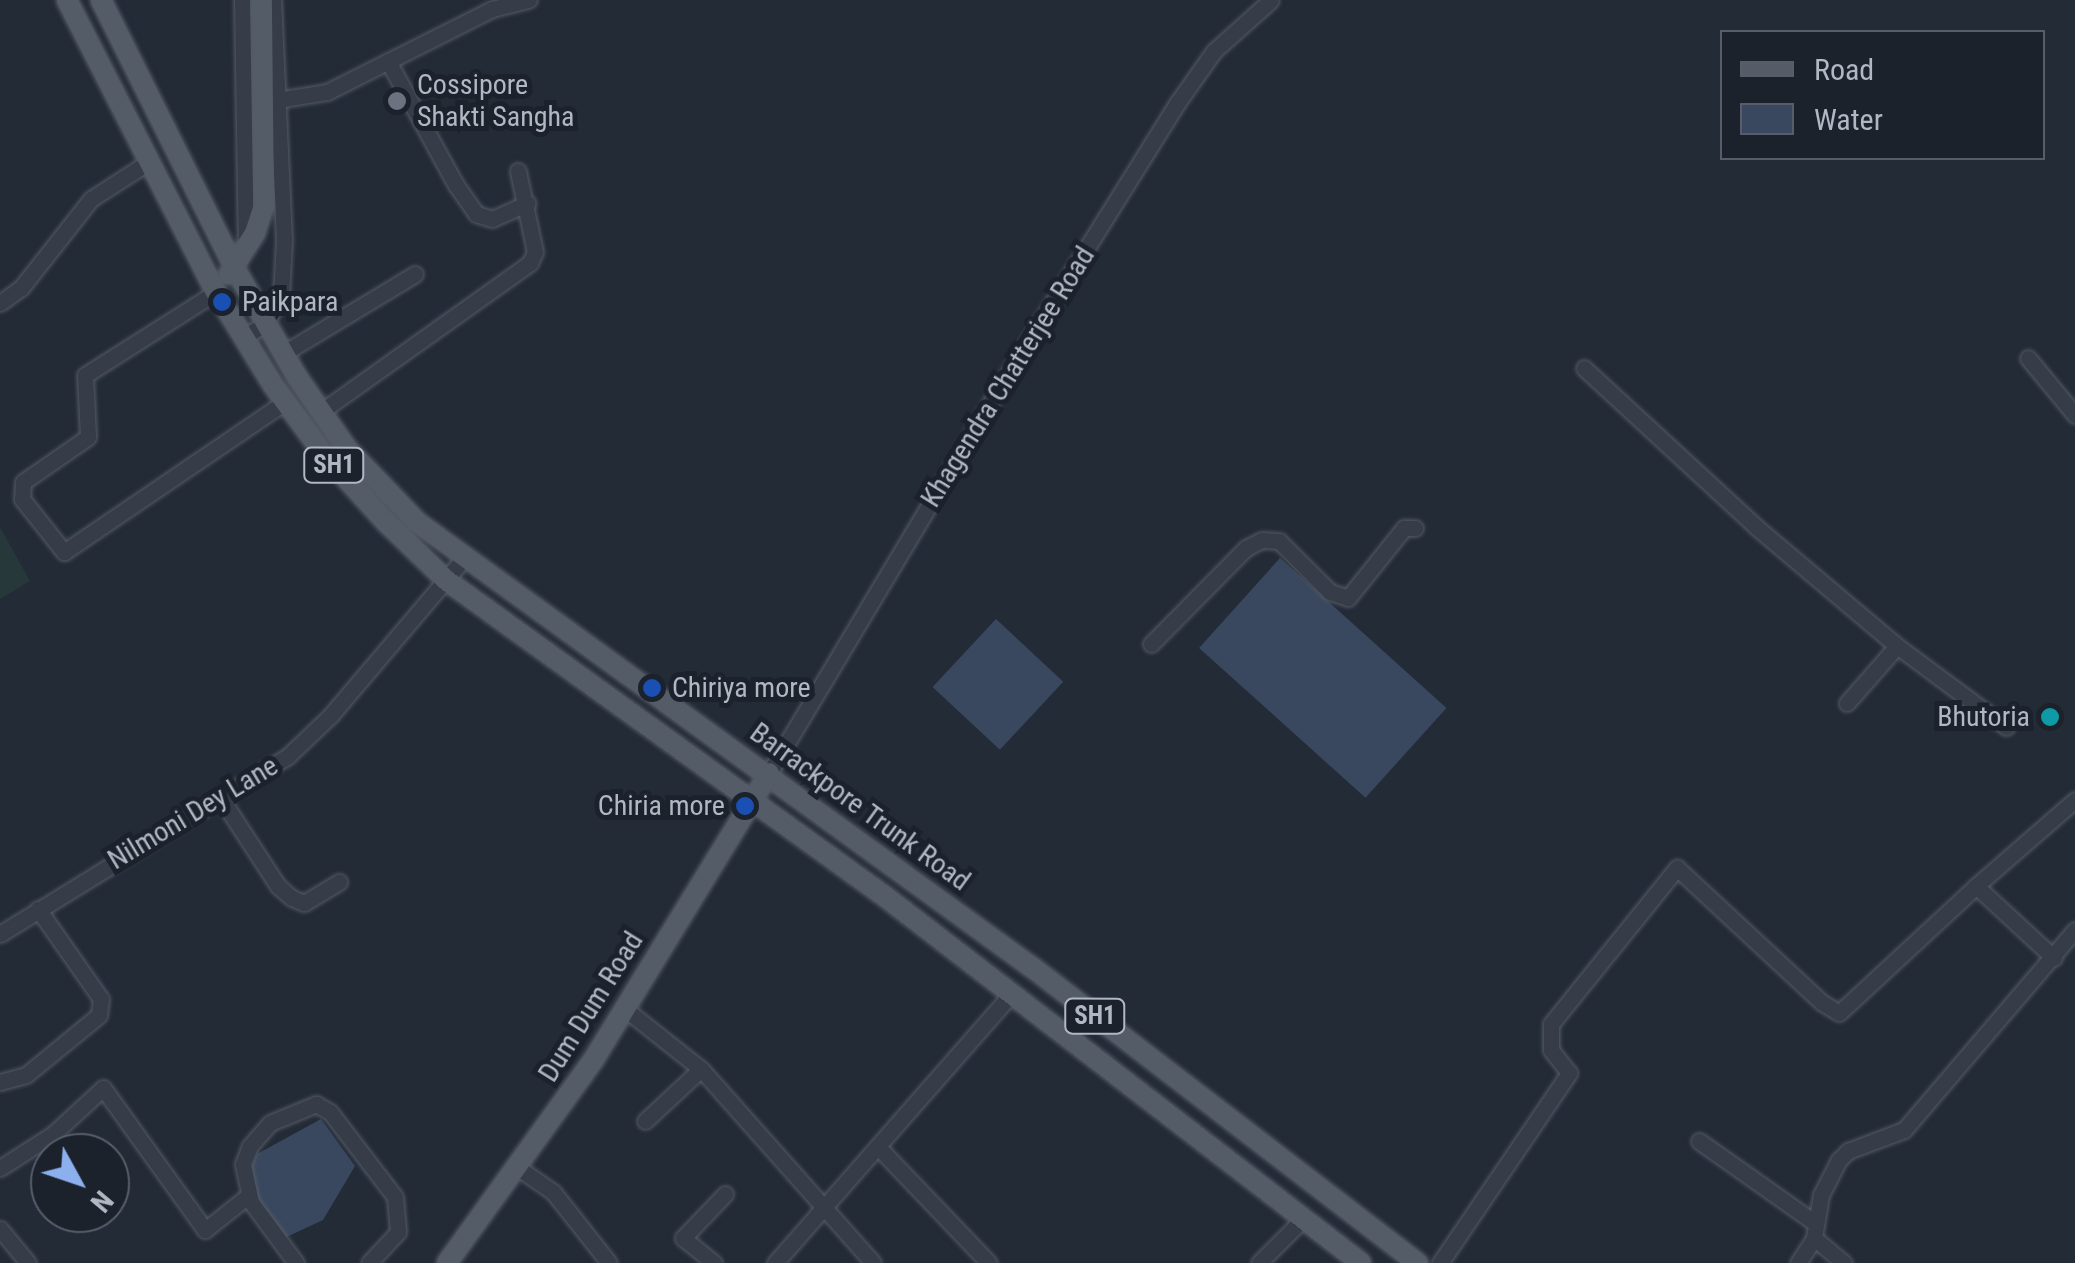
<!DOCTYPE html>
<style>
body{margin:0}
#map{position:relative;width:2075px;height:1263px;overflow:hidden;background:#232b37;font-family:"Roboto Condensed",sans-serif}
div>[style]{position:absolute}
.green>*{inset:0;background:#263839}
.water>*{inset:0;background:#39485f;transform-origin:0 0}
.roads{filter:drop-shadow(0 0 2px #545b65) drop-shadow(0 0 2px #545b65)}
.minor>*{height:15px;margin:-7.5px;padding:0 7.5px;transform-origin:7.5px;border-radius:7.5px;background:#363d48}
.major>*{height:20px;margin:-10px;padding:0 10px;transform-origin:10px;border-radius:10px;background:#545c68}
.dots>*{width:28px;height:28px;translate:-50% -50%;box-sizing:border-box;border:5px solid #1c222c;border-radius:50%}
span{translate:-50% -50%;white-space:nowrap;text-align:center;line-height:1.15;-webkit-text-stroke:10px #1c222c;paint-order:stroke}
.shield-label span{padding:2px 8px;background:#1c222c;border:2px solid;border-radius:8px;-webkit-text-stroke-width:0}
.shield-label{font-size:25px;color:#b1b8c4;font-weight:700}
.poi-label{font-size:28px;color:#b1b8c4}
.left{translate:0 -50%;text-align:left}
.right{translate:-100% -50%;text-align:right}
.street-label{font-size:28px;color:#b1b8c4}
.legend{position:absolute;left:1720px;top:30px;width:325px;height:130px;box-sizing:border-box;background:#1c222c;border:2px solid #585e69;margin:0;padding:12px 18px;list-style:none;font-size:30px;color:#b1b8c4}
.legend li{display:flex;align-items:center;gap:20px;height:50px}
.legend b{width:50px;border:2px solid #585e69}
.north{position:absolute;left:30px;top:1133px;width:100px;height:100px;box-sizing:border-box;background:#1c222c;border:2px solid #585e69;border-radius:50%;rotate:130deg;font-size:28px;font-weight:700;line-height:40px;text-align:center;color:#b1b8c4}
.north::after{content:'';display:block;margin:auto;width:35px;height:45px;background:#8cb0ee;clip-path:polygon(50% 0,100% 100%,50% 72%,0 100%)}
</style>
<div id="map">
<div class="green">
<div style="clip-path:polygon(0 527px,30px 581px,0 599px)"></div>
</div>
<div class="water">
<div style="left:1280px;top:558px;width:224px;height:121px;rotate:42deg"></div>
<div style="left:996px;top:619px;width:92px;height:93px;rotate:43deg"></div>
<div style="clip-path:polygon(321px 1119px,355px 1166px,323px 1220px,280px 1240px,246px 1175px,257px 1154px)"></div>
</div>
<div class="roads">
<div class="minor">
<div style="left:242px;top:0;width:244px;rotate:89.1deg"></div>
<div style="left:388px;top:61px;width:141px;rotate:61.3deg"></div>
<div style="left:456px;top:185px;width:35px;rotate:55deg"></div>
<div style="left:476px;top:214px;width:17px;rotate:17deg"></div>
<div style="left:492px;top:219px;width:39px;rotate:-24deg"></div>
<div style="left:277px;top:100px;width:51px;rotate:-9.1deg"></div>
<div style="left:327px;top:92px;width:185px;rotate:-26.7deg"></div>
<div style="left:492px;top:9px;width:38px;rotate:-14deg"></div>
<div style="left:216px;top:292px;width:155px;rotate:147.6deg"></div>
<div style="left:85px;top:375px;width:62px;rotate:87.2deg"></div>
<div style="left:88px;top:437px;width:79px;rotate:145.3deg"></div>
<div style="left:23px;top:482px;width:17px;rotate:93deg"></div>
<div style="left:22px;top:499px;width:68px;rotate:51.6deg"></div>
<div style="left:64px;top:552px;width:267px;rotate:-34.2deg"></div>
<div style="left:0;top:303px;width:26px;rotate:-36deg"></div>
<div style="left:21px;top:288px;width:113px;rotate:-51.8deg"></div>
<div style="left:91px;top:199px;width:70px;rotate:-32.8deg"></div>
<div style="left:244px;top:337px;width:25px;rotate:-32deg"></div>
<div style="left:265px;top:324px;width:31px;rotate:-59deg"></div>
<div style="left:281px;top:297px;width:57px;rotate:-87deg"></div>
<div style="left:284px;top:240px;width:240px;rotate:-92.6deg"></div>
<div style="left:284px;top:353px;width:153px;rotate:-31.1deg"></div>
<div style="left:2028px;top:358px;width:74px;rotate:50.5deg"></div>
<div style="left:1584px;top:368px;width:233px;rotate:42.7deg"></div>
<div style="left:1755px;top:526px;width:186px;rotate:40.2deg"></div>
<div style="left:1897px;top:646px;width:76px;rotate:131.3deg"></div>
<div style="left:319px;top:413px;width:259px;rotate:-35.4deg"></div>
<div style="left:530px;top:263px;width:12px;rotate:-66deg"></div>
<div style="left:535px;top:252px;width:83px;rotate:-101.9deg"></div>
<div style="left:1151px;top:644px;width:135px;rotate:-45.3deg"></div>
<div style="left:1246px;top:548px;width:18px;rotate:-27deg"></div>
<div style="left:1262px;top:540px;width:17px;rotate:3deg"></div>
<div style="left:1279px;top:541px;width:72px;rotate:45deg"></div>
<div style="left:1330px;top:592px;width:19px;rotate:18deg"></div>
<div style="left:1348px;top:598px;width:90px;rotate:-51.3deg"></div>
<div style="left:1404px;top:528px;width:11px"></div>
<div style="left:1897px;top:646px;width:136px;rotate:36.6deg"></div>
<div style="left:769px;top:773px;width:446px;rotate:-59.1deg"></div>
<div style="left:998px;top:390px;width:340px;rotate:-58deg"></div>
<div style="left:1178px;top:102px;width:62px;rotate:-54.8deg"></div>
<div style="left:1214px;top:51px;width:76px;rotate:-41.8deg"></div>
<div style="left:222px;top:800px;width:103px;rotate:56.9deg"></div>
<div style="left:278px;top:886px;width:18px;rotate:41deg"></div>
<div style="left:292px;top:898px;width:13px;rotate:23deg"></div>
<div style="left:304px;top:903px;width:41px;rotate:-31deg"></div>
<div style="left:1976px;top:886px;width:131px;rotate:-41deg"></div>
<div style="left:0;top:934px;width:339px;rotate:-31.7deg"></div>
<div style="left:288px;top:756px;width:59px;rotate:-43.6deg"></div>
<div style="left:331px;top:715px;width:207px;rotate:-49.7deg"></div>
<div style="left:624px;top:1008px;width:98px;rotate:38.4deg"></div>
<div style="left:701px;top:1069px;width:259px;rotate:48.4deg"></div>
<div style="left:0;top:1082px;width:27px;rotate:-15deg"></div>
<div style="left:26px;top:1075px;width:94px;rotate:-39.4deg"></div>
<div style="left:99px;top:1015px;width:16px;rotate:-83deg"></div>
<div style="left:101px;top:999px;width:110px;rotate:-125deg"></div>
<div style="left:645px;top:1121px;width:76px;rotate:-42.9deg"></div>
<div style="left:1699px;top:1141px;width:141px;rotate:35.2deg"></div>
<div style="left:879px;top:1148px;width:159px;rotate:46.3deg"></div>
<div style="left:517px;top:1167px;width:44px;rotate:34.8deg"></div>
<div style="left:553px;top:1192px;width:90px;rotate:51.7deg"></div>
<div style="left:0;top:1168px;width:63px;rotate:-32.7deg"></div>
<div style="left:53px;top:1134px;width:68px;rotate:-42.6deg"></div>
<div style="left:103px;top:1088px;width:175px;rotate:54.3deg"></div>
<div style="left:205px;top:1230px;width:56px;rotate:-38.5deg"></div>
<div style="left:0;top:1229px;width:44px;rotate:50.5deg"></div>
<div style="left:1814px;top:1238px;width:44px;rotate:-80.8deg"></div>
<div style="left:1821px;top:1195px;width:39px;rotate:-63deg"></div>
<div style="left:1839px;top:1160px;width:13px;rotate:-45deg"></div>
<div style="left:1848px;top:1151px;width:60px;rotate:-20.6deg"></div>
<div style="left:1904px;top:1130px;width:263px;rotate:-49.5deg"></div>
<div style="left:296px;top:1263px;width:76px;rotate:-126.4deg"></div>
<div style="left:251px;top:1202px;width:39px;rotate:-102deg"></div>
<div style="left:243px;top:1164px;width:19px;rotate:-69deg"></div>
<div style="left:250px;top:1146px;width:30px;rotate:-49deg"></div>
<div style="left:270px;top:1123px;width:50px;rotate:-22.4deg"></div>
<div style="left:316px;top:1104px;width:16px;rotate:30deg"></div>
<div style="left:330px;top:1112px;width:107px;rotate:52.6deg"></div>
<div style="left:395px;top:1197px;width:35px;rotate:85deg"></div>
<div style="left:398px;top:1232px;width:42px;rotate:133.1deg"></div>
<div style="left:714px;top:1263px;width:40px;rotate:-141deg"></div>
<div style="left:683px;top:1238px;width:61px;rotate:-46.3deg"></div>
<div style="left:775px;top:1263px;width:361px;rotate:-48.7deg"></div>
<div style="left:1259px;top:1263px;width:61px;rotate:-45deg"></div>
<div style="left:1440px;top:1263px;width:230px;rotate:-55.8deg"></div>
<div style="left:1569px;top:1073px;width:29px;rotate:-128deg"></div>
<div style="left:1551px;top:1050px;width:26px;rotate:-90deg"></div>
<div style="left:1551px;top:1024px;width:201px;rotate:-51.1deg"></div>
<div style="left:1677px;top:868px;width:197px;rotate:42.9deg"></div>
<div style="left:1821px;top:1002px;width:21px;rotate:31deg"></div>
<div style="left:1839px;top:1013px;width:187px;rotate:-42.8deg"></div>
<div style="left:1976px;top:886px;width:106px;rotate:42.7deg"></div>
<div style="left:1798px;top:1263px;width:30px;rotate:-57deg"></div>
<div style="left:1814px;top:1238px;width:39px;rotate:40deg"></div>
</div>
<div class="major">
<div style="left:67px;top:0;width:328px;rotate:63deg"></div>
<div style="left:216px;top:292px;width:109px;rotate:58.5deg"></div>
<div style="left:273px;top:385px;width:84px;rotate:53.7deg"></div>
<div style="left:323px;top:453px;width:93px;rotate:47.6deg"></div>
<div style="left:386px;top:522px;width:83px;rotate:44deg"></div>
<div style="left:446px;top:580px;width:544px;rotate:35.79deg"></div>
<div style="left:887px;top:898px;width:598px;rotate:37.6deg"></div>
<div style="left:101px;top:0;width:298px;rotate:63.5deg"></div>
<div style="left:234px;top:267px;width:127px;rotate:60.2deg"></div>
<div style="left:297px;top:377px;width:89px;rotate:55.1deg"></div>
<div style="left:348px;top:450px;width:100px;rotate:46.2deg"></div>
<div style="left:417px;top:522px;width:761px;rotate:35.91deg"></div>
<div style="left:1033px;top:968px;width:485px;rotate:37.5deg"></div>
<div style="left:229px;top:274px;width:49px;rotate:-57.6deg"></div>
<div style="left:255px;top:233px;width:28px;rotate:-72deg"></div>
<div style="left:264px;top:206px;width:206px;rotate:-90.6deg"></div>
<div style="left:447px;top:1263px;width:251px;rotate:-54.2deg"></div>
<div style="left:594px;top:1059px;width:335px;rotate:-58.5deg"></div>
</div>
</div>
<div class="dots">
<div style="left:397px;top:101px;background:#6b7280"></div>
<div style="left:222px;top:302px;background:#1a4fb4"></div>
<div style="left:652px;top:688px;background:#1a4fb4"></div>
<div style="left:2050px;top:717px;background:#0f9aa8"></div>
<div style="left:745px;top:806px;background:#1a4fb4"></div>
</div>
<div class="shield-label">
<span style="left:334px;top:465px">SH1</span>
<span style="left:1095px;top:1016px">SH1</span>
</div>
<div class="poi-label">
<span class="left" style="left:417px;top:101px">Cossipore<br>Shakti Sangha</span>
<span class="left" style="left:242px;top:302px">Paikpara</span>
<span class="left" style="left:672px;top:688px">Chiriya more</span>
<span class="right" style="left:2030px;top:717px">Bhutoria</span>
<span class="right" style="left:725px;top:806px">Chiria more</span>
</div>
<div class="street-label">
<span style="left:1008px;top:377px;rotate:-58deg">Khagendra Chatterjee Road</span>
<span style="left:860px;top:807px;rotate:36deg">Barrackpore Trunk Road</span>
<span style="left:193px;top:813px;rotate:-31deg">Nilmoni Dey Lane</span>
<span style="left:591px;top:1007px;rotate:-58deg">Dum Dum Road</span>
</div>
<ul class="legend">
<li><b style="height:12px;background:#545c68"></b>Road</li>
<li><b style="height:28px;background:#39485f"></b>Water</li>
</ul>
<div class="north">N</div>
</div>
